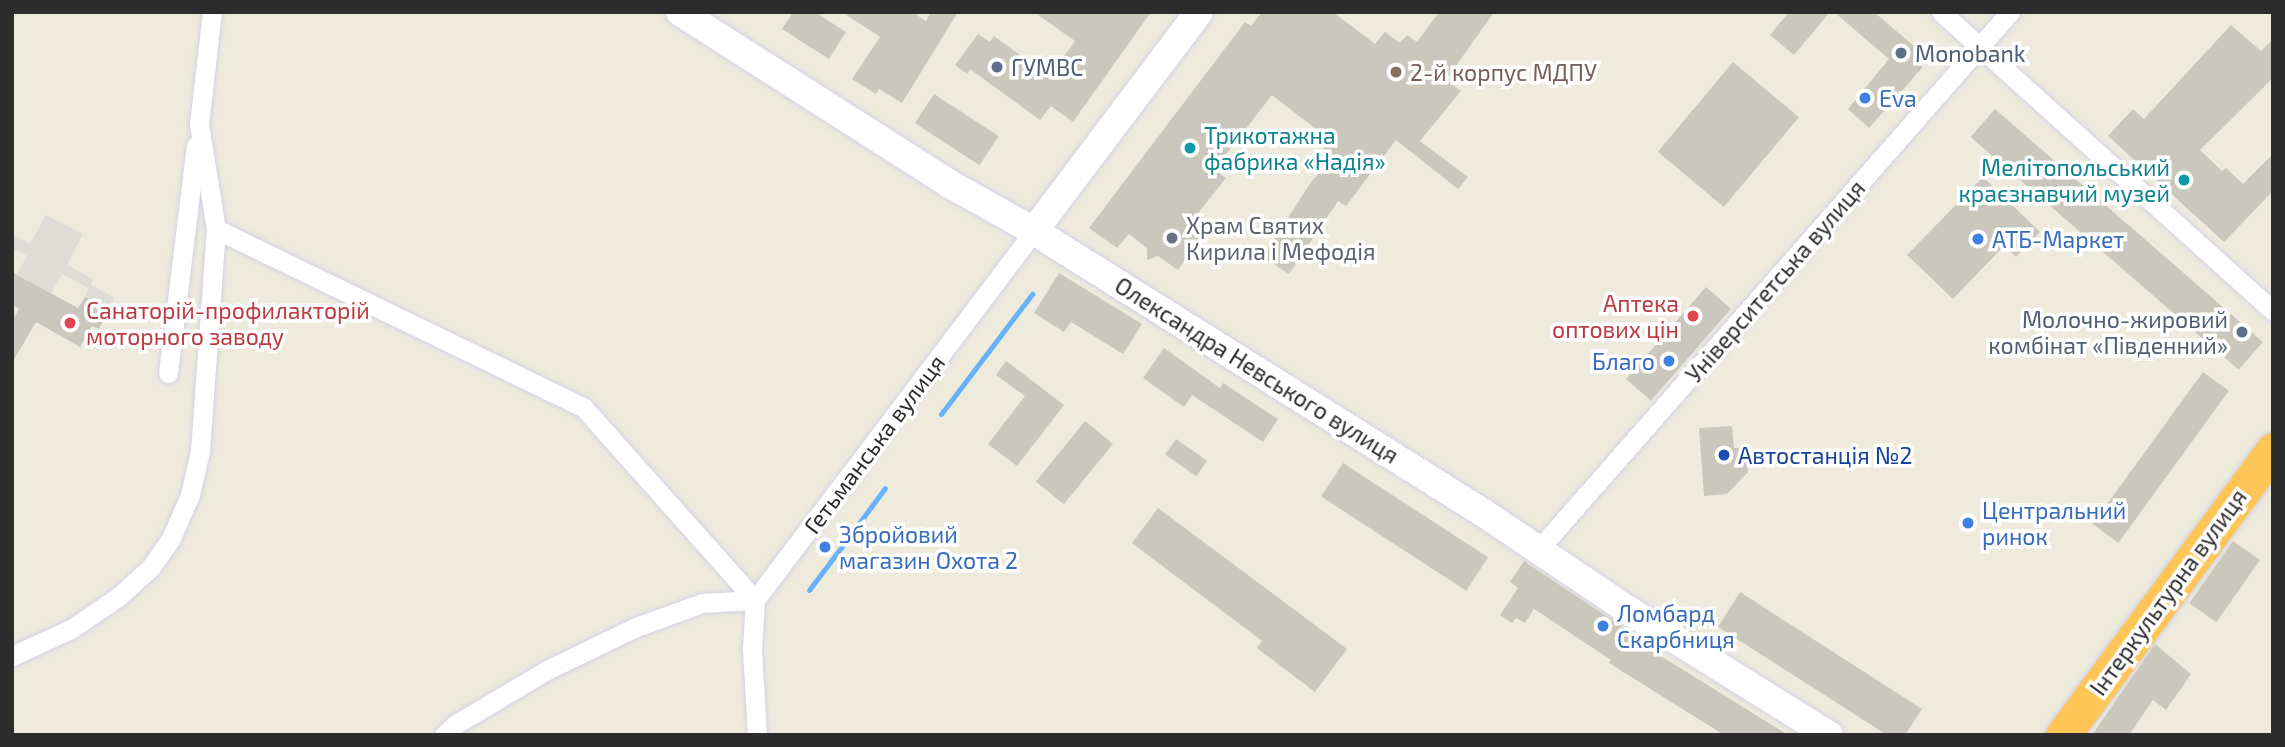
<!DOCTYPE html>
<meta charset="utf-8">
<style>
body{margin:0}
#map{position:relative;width:2285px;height:747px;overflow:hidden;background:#eeebdd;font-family:"Exo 2",sans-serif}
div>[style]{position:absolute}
.plaza>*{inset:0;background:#dedcd4}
.stream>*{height:5px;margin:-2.5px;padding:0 2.5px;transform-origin:2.5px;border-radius:2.5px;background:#68b2f9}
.building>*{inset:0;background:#cac7bc;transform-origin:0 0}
.roads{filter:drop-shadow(0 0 2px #d2d2e5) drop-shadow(0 0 2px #d2d2e5)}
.street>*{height:19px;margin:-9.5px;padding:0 9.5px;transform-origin:9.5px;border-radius:9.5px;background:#fff}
.secondary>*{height:28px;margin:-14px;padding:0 14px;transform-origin:14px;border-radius:14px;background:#fff}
.highway>*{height:35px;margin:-17.5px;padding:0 17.5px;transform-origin:17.5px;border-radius:17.5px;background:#ffc557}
.dots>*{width:19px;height:19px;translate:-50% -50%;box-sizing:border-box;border:4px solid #fff;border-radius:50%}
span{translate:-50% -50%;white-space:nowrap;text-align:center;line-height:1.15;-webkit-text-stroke:7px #fff;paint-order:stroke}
.service-label{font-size:23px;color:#4e5e75}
.left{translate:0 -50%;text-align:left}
.right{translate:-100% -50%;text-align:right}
.education-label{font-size:23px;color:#785e54}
.shop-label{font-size:23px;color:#366cbe}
.culture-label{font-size:23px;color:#0d838f}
.worship-label{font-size:23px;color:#5b616d}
.street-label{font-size:23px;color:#2c2c2c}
.health-label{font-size:23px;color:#be3a42}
.transit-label{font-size:23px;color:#164399}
.frame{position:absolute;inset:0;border:14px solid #2c2c2c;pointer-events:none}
</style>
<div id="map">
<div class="plaza">
<div style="clip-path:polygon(46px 215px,83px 234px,67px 265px,93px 279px,91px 285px,115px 298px,109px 310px,85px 297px,88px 288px,62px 274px,51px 293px,17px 274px,27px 256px,12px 248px,12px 234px,30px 244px)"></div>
</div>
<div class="stream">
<div style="left:941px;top:414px;width:151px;rotate:-52.8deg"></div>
<div style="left:854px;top:530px;width:52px;rotate:-53.6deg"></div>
<div style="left:809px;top:590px;width:56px;rotate:-52.9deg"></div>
</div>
<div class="building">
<div style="clip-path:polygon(793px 12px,815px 12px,846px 32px,829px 59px,782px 29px)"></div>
<div style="clip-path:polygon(842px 12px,912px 12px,926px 21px,931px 12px,958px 12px,902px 103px,879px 89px,876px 94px,852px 79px,880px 37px)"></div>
<div style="clip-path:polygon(1034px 12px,1151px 12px,1073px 122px,1051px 106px,1040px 120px,970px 69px,967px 74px,955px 65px,978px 34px,990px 42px,994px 36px,1049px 76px,1075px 41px)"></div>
<div style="clip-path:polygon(1262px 12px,1333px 12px,1375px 44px,1385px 32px,1400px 43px,1407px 35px,1417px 42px,1439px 12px,1494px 12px,1446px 80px,1461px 91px,1420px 141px,1468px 177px,1458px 189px,1396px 140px,1346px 206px,1338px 201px,1289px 274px,1263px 257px,1311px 182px,1327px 164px,1318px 156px,1330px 140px,1272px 95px,1214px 170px,1226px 178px,1190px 223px,1204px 234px,1178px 270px,1158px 256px,1147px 260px,1147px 248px,1129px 234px,1117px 248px,1089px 228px,1245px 22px,1251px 26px)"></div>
<div style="clip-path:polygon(1789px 12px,1830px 12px,1794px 55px,1770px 35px)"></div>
<div style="clip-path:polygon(1834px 12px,1874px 12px,1921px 52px,1922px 68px,1869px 128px,1848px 109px,1889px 59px)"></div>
<div style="clip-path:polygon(2231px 25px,2261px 51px,2273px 39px,2273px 78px,2200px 150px,2222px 171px,2226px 168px,2243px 184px,2273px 154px,2273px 191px,2224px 242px,2108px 136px,2133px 109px,2144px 119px)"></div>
<div style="left:1733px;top:62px;width:86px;height:117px;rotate:40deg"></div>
<div style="left:934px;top:94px;width:77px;height:35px;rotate:33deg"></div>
<div style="left:1995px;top:109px;width:355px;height:37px;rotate:41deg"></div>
<div style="clip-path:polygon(1983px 177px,2040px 232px,2016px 257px,2004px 246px,1953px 299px,1907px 255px)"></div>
<div style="clip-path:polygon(12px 272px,78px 308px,85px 297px,109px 310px,99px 329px,92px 326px,80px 347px,36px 322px,12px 363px,12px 321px,19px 309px,12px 305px)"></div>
<div style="clip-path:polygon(1059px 273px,1142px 324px,1123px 354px,1071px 322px,1064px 332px,1034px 313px)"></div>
<div style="left:1706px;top:287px;width:33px;height:122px;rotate:41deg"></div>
<div style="clip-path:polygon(1164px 348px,1220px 388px,1223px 383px,1278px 419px,1263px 442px,1192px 395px,1184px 407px,1143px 378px)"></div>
<div style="clip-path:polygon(1006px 361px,1064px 405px,1017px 466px,988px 444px,1025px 396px,996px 375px)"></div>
<div style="left:2203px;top:372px;width:32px;height:188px;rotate:36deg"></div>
<div style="left:1085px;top:421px;width:36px;height:78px;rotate:39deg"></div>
<div style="clip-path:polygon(1732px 426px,1734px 448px,1746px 448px,1748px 472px,1727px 494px,1704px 496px,1699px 428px)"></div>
<div style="left:1176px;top:439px;width:38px;height:19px;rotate:35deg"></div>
<div style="left:1343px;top:463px;width:173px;height:40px;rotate:33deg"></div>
<div style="clip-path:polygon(1158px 508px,1347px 649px,1315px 692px,1257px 648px,1262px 641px,1132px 543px)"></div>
<div style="left:2233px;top:541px;width:33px;height:76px;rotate:35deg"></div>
<div style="clip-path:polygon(1524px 561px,1629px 631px,1627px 635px,1788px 735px,1724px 735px,1609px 663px,1611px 660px,1534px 609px,1525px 623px,1516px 618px,1512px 623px,1500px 615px,1518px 588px,1510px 582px)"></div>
<div style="clip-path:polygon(1740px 592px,1922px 709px,1905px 735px,1887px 735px,1718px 627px)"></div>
<div style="clip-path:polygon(2155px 644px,2191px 674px,2166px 710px,2153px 700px,2129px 735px,2092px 735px)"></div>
</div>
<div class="roads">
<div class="street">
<div style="left:1941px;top:12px;width:447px;rotate:42deg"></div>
<div style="left:216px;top:229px;width:408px;rotate:25.9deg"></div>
<div style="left:583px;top:407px;width:259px;rotate:48.3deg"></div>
<div style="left:755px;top:600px;width:49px;rotate:93.5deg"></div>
<div style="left:752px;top:649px;width:86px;rotate:86.7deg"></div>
<div style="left:168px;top:373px;width:229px;rotate:-83deg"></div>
<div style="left:1538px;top:550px;width:716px;rotate:-48.74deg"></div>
<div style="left:12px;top:656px;width:65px;rotate:-24.6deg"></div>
<div style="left:71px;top:629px;width:57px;rotate:-34.2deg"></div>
<div style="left:118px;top:597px;width:45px;rotate:-42.3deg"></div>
<div style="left:151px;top:567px;width:35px;rotate:-55deg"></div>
<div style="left:171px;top:538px;width:47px;rotate:-66.2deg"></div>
<div style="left:190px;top:495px;width:45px;rotate:-77.2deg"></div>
<div style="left:200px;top:451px;width:223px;rotate:-85.9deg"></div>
<div style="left:216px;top:229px;width:106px;rotate:-99.2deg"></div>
<div style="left:199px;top:124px;width:113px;rotate:-83.4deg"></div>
<div style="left:444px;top:735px;width:16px;rotate:-43deg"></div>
<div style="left:456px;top:724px;width:106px;rotate:-30.7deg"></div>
<div style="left:547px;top:670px;width:99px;rotate:-25.8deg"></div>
<div style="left:636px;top:627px;width:70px;rotate:-20deg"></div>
<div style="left:702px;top:603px;width:53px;rotate:-3.2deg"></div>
<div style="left:755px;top:600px;width:463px;rotate:-52.9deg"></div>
</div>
<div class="secondary">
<div style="left:680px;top:12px;width:318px;rotate:32.5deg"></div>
<div style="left:948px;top:183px;width:98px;rotate:29.2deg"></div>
<div style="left:1034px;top:231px;width:529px;rotate:32.1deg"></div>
<div style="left:1482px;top:512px;width:176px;rotate:33.9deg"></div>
<div style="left:1628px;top:610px;width:237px;rotate:31.9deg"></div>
<div style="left:1034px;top:231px;width:274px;rotate:-53deg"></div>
</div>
<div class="highway">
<div style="left:2063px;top:735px;width:354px;rotate:-53.6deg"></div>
</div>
</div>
<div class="dots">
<div style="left:1901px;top:53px;background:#5c6f8a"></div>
<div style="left:997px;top:67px;background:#5c6f8a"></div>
<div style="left:1396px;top:72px;background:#8d6e63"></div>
<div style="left:1865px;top:98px;background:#3f7fe0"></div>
<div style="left:1190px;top:148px;background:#0f9aa8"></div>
<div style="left:2184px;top:180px;background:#0f9aa8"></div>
<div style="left:1172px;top:238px;background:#6b7280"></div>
<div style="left:1978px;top:239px;background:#3f7fe0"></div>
<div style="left:1693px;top:316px;background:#e0444e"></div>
<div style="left:70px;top:323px;background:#e0444e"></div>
<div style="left:2242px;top:332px;background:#5c6f8a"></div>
<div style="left:1669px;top:361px;background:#3f7fe0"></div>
<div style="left:1724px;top:455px;background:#1a4fb4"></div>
<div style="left:1968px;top:523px;background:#3f7fe0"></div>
<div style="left:825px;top:547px;background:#3f7fe0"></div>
<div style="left:1603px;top:626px;background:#3f7fe0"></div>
</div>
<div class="service-label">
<span class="left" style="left:1915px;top:53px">Monobank</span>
<span class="left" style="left:1011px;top:67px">ГУМВС</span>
<span class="right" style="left:2228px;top:332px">Молочно-жировий<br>комбінат «Південний»</span>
</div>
<div class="education-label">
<span class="left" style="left:1410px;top:72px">2-й корпус МДПУ</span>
</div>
<div class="shop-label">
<span class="left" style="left:1879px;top:98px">Eva</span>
<span class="left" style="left:1992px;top:239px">АТБ-Маркет</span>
<span class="right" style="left:1655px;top:361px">Благо</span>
<span class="left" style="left:1982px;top:523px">Центральний<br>ринок</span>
<span class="left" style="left:839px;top:547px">Збройовий<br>магазин Охота 2</span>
<span class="left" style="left:1617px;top:626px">Ломбард<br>Скарбниця</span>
</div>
<div class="culture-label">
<span class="left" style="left:1204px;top:148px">Трикотажна<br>фабрика «Надія»</span>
<span class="right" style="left:2170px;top:180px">Мелітопольський<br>краєзнавчий музей</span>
</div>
<div class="worship-label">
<span class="left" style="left:1186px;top:238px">Храм Святих<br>Кирила і Мефодія</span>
</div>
<div class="street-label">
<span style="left:1775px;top:281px;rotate:-49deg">Університетська вулиця</span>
<span style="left:1257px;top:370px;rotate:32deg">Олександра Невського вулиця</span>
<span style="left:874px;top:444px;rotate:-53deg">Гетьманська вулиця</span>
<span style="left:2168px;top:592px;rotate:-54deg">Інтеркультурна вулиця</span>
</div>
<div class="health-label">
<span class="right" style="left:1679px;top:316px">Аптека<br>оптових цін</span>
<span class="left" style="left:86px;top:323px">Санаторій-профилакторій<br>моторного заводу</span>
</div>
<div class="transit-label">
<span class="left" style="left:1738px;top:455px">Автостанція №2</span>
</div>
<div class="frame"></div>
</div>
